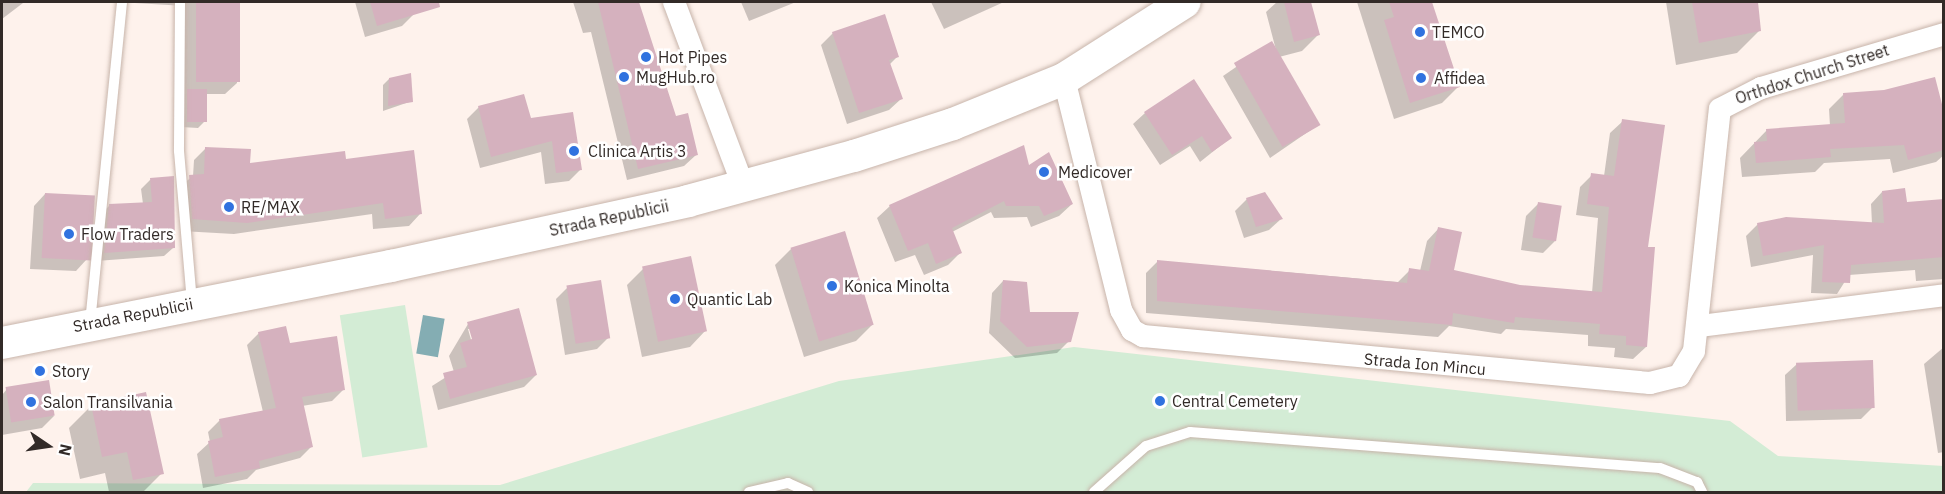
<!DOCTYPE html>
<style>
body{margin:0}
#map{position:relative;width:1945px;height:494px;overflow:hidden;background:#fef2ec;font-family:"IBM Plex Sans",sans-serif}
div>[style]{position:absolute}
.green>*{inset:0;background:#d3ecd5;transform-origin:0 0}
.water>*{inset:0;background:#84adb3;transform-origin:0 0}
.shadow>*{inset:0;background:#0003}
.building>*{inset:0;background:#d5b1be;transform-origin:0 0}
.roads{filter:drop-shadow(0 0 2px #c7b4aa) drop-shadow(0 0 2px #c7b4aa)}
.lane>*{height:10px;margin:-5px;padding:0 5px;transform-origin:5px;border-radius:5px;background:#fff}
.street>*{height:22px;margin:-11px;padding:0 11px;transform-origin:11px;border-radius:11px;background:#fff}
.secondary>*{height:32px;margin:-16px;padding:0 16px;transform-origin:16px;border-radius:16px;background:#fff}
.dots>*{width:16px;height:16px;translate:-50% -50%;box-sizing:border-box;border:3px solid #fff;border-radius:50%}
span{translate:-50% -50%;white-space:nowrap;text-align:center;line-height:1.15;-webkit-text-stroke:5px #fff;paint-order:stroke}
.poi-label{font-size:16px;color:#322a27}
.left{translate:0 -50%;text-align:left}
.street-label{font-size:16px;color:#322a27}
.frame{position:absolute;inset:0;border:3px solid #322a27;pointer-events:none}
.north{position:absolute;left:18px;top:416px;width:60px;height:60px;-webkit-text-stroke:4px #fff;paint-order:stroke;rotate:103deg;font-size:16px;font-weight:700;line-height:24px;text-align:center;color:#322a27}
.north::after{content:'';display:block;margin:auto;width:21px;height:27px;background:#322a27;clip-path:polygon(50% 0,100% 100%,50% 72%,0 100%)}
</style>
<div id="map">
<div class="green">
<div style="left:405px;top:305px;width:144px;height:66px;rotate:81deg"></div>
<div style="clip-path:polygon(1074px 347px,1730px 421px,1778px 456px,1944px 466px,1943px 492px,26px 492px,33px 483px,500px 485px,839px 381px)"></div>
</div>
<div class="water">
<div style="left:423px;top:315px;width:22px;height:39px;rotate:10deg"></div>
</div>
<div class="shadow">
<div style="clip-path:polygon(2px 2px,23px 2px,23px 3px,2px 19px)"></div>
<div style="clip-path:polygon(118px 2px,239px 2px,237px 83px,225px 94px,205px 94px,204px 122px,198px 128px,181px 127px,185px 6px)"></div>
<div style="clip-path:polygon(355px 2px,410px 2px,414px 14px,402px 26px,365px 37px)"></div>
<div style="clip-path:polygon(573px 2px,636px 2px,675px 118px,696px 155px,684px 166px,627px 180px,591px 32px,583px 33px)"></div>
<div style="clip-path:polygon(741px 2px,796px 2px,749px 21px)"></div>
<div style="clip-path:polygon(931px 2px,1004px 2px,944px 29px)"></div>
<div style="clip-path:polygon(1277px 2px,1310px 2px,1318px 35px,1302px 51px,1279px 57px,1318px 125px,1270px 158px,1223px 76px,1271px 43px,1276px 50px,1266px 12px)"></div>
<div style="clip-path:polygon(1357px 2px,1431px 2px,1458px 87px,1442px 103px,1394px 119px)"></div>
<div style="clip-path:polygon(1666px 2px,1756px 2px,1760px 30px,1737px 53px,1676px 65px)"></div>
<div style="clip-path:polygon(833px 33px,898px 56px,889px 65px,901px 99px,889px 110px,847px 124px,821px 45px)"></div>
<div style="clip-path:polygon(389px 79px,412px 101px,383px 111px,383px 85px)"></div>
<div style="clip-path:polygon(1885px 92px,1944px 119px,1944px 155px,1936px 162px,1893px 173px,1890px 159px,1824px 163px,1815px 172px,1742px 177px,1740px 158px,1767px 130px,1830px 126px,1829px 109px,1844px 94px)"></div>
<div style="clip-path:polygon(479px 107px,529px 119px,572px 114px,581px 169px,569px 181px,545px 184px,541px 152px,480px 168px,467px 119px)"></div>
<div style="clip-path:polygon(1145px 113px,1230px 138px,1200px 162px,1190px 146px,1160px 165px,1133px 124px)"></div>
<div style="clip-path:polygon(1623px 121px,1646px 248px,1646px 347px,1633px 359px,1614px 357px,1615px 348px,1588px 346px,1588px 335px,1506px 329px,1501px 334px,1449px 326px,1438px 337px,1146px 313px,1146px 273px,1158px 261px,1398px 282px,1410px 270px,1420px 271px,1427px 241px,1439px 228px,1453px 271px,1520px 286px,1592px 293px,1598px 218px,1576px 215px,1580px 187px,1592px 175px,1604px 176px,1610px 133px)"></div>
<div style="clip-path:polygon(206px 148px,249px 165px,345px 160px,420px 214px,409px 226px,373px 229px,372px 214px,234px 234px,181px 231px,178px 188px,193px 176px,194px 160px)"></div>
<div style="clip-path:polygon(1029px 167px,1072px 204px,1059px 216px,1031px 227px,1027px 217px,994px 218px,991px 212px,952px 232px,960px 253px,948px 265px,924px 275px,915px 255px,895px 262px,877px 218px,890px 206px)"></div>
<div style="clip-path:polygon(172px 178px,173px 248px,164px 256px,96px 261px,101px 214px,110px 205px,143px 204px,141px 189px,150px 180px)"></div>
<div style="clip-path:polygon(1882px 192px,1906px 204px,1944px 201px,1944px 279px,1916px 281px,1915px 270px,1849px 275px,1837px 294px,1811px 293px,1813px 255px,1751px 267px,1746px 236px,1758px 224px,1872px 224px,1871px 204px)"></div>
<div style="clip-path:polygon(45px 194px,87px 259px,76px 271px,30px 269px,34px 206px)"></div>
<div style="clip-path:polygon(1247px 199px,1281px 219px,1269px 230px,1244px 238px,1235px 211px)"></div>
<div style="clip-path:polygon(1538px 204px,1555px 241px,1543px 253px,1521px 250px,1526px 216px)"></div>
<div style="clip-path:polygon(791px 249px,872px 325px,856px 341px,804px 357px,775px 265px)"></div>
<div style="clip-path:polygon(643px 269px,706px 330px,690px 347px,642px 357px,627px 285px)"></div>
<div style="clip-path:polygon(1003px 281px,1028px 313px,1069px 341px,1057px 353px,1015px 358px,989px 333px,992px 293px)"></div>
<div style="clip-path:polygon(600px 282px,609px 337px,597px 349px,565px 355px,556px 299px,567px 288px)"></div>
<div style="clip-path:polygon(evenodd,468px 324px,536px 375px,524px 387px,438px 410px,432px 386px,454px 372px,449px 356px,468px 324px,468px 329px,471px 329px,476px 346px,473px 347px,468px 329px)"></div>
<div style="clip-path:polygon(259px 333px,289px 345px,343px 390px,332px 401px,302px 406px,311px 447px,300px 458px,256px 470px,247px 479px,203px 488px,197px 454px,210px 442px,208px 432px,220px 420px,263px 412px,247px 345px)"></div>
<div style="clip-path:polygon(1944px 347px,1944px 452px,1938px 453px,1924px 364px)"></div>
<div style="clip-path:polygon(1797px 364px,1873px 407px,1861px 419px,1786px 421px,1785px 375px)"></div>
<div style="clip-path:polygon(7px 389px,54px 416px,42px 428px,2px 435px,2px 395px)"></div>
<div style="clip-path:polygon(145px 394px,162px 473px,143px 492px,109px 492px,105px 473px,80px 479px,69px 428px,91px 406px)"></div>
</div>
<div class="building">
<div style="left:196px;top:2px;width:44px;height:80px"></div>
<div style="clip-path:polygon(370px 2px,439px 2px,440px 7px,377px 26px)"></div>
<div style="clip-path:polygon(598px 2px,639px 2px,676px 116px,688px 113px,698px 155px,638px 169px)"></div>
<div style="clip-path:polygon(1284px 2px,1311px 2px,1320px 35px,1294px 42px)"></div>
<div style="clip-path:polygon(1389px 2px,1432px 2px,1460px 87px,1410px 103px,1384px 20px,1394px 17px)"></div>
<div style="clip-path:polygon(1692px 2px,1758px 2px,1761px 31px,1699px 43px)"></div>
<div style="clip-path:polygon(885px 14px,899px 57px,889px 60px,903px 99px,859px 113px,832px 32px)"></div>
<div style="left:1272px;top:41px;width:97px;height:44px;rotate:60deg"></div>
<div style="clip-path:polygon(411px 73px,413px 102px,388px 106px,389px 78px)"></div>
<div style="clip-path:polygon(1935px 77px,1944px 112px,1944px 150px,1908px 160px,1904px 145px,1830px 149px,1831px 157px,1756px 163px,1754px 142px,1767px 141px,1766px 129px,1845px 123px,1843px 93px,1884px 90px)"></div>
<div style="clip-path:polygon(1194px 79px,1232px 138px,1212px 152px,1202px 136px,1172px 155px,1144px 112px)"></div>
<div style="left:187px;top:89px;width:20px;height:33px"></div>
<div style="clip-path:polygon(524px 94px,531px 118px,573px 112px,582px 170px,556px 173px,552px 141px,491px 157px,478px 106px)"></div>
<div style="clip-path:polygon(1622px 119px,1665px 125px,1648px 247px,1655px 247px,1647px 347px,1626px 345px,1626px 336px,1599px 334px,1600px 324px,1515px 317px,1514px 323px,1453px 313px,1452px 325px,1157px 301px,1157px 260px,1407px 283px,1409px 268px,1429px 271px,1438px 227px,1462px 232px,1454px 270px,1520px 285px,1602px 292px,1609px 207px,1587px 204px,1591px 173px,1614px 176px)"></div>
<div style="clip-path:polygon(1024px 145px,1029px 165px,1049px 152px,1073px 204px,1044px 216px,1039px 206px,1006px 206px,1004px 201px,952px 228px,962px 253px,936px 264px,928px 243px,908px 251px,889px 205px)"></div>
<div style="clip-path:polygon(205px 147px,251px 149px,250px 163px,345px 151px,346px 159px,414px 150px,422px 214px,385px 219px,383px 203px,247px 223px,192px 219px,189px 175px,204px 174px)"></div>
<div style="clip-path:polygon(174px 176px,175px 248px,104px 253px,109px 204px,152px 202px,150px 178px)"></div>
<div style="clip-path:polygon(1905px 188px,1907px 202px,1944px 199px,1944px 257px,1851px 265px,1850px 283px,1822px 282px,1824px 245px,1763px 256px,1757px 223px,1786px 217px,1884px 223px,1882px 191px)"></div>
<div style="clip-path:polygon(1265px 192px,1283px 219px,1256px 227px,1246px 198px)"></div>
<div style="left:45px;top:193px;width:50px;height:65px;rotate:3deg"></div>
<div style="left:1538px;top:202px;width:24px;height:36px;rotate:9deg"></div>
<div style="left:845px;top:231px;width:98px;height:57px;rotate:73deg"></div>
<div style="left:691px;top:256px;width:77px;height:50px;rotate:78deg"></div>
<div style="left:601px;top:280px;width:59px;height:35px;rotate:81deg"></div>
<div style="clip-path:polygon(1003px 280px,1027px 282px,1030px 312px,1079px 312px,1071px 342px,1027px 347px,1000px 321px)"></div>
<div style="clip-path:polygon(519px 308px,537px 375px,450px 399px,443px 373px,467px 367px,460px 343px,472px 339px,467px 322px)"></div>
<div style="clip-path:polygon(286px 326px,290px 343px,337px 336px,345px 390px,302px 397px,313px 447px,259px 461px,260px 468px,215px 477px,208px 441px,223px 437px,219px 419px,276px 408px,258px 332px)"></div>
<div style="left:1873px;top:360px;width:48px;height:77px;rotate:88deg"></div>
<div style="left:49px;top:380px;width:36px;height:44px;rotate:81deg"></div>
<div style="clip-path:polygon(146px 392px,164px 474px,133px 480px,127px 452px,102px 457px,91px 404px)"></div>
</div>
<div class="roads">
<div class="lane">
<div style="left:180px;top:2px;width:149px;rotate:90.4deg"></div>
<div style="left:179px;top:151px;width:154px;rotate:85.1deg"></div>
<div style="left:90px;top:323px;width:323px;rotate:-84.3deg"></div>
<div style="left:749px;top:492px;width:40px;rotate:-13deg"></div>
<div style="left:788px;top:483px;width:22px;rotate:24deg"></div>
<div style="left:1094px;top:492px;width:69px;rotate:-41.5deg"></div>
<div style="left:1146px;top:446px;width:46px;rotate:-17.7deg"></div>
<div style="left:1190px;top:432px;width:471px;rotate:4.4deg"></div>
<div style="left:1660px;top:468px;width:40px;rotate:21deg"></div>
<div style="left:1697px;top:482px;width:11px;rotate:63deg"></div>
</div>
<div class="street">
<div style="left:674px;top:2px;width:197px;rotate:69.4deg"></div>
<div style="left:1064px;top:79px;width:238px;rotate:76.1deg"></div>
<div style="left:1121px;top:310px;width:23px;rotate:61deg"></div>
<div style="left:1132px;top:330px;width:13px;rotate:29deg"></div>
<div style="left:1143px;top:336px;width:509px;rotate:5.3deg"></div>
<div style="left:1650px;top:383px;width:30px;rotate:-14deg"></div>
<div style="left:1679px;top:376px;width:29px;rotate:-59deg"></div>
<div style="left:1694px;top:351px;width:243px;rotate:-83.9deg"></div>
<div style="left:1720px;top:109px;width:46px;rotate:-27.1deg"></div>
<div style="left:1761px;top:88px;width:191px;rotate:-16.4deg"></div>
<div style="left:1700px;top:326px;width:246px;rotate:-7.2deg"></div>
</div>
<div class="secondary">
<div style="left:2px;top:343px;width:397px;rotate:-11.2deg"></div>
<div style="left:391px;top:266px;width:304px;rotate:-12.3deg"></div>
<div style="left:688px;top:201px;width:172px;rotate:-15.2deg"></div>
<div style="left:854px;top:156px;width:104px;rotate:-17.9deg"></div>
<div style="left:953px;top:124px;width:120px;rotate:-22.1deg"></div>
<div style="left:1064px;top:79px;width:143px;rotate:-32.5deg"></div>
</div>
</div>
<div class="dots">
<div style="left:1420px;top:32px;background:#3072df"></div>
<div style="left:646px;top:57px;background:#3072df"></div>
<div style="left:624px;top:77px;background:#3072df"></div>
<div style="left:1421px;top:78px;background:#3072df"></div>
<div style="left:574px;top:151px;background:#3072df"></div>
<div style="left:1044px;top:172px;background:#3072df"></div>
<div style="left:229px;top:207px;background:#3072df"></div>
<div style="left:69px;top:234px;background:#3072df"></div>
<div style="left:832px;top:286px;background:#3072df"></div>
<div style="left:675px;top:299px;background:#3072df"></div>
<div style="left:40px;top:371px;background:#3072df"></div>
<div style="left:1160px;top:401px;background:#3072df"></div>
<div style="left:31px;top:402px;background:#3072df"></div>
</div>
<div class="poi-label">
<span class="left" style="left:1432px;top:32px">TEMCO</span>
<span class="left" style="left:658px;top:57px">Hot Pipes</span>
<span class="left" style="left:636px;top:77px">MugHub.ro</span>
<span class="left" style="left:1434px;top:78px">Affidea</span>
<span class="left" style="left:588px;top:151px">Clinica Artis 3</span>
<span class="left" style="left:1058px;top:172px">Medicover</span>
<span class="left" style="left:241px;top:207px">RE/MAX</span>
<span class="left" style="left:81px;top:234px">Flow Traders</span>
<span class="left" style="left:844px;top:286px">Konica Minolta</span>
<span class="left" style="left:687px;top:299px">Quantic Lab</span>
<span class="left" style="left:52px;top:371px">Story</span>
<span class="left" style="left:1172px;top:401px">Central Cemetery</span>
<span class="left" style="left:43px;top:402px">Salon Transilvania</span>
</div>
<div class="street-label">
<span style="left:1812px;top:74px;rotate:-18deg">Orthdox Church Street</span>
<span style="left:609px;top:218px;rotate:-12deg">Strada Republicii</span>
<span style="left:133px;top:315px;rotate:-11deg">Strada Republicii</span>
<span style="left:1425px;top:364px;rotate:5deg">Strada Ion Mincu</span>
</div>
<div class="frame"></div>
<div class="north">N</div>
</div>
